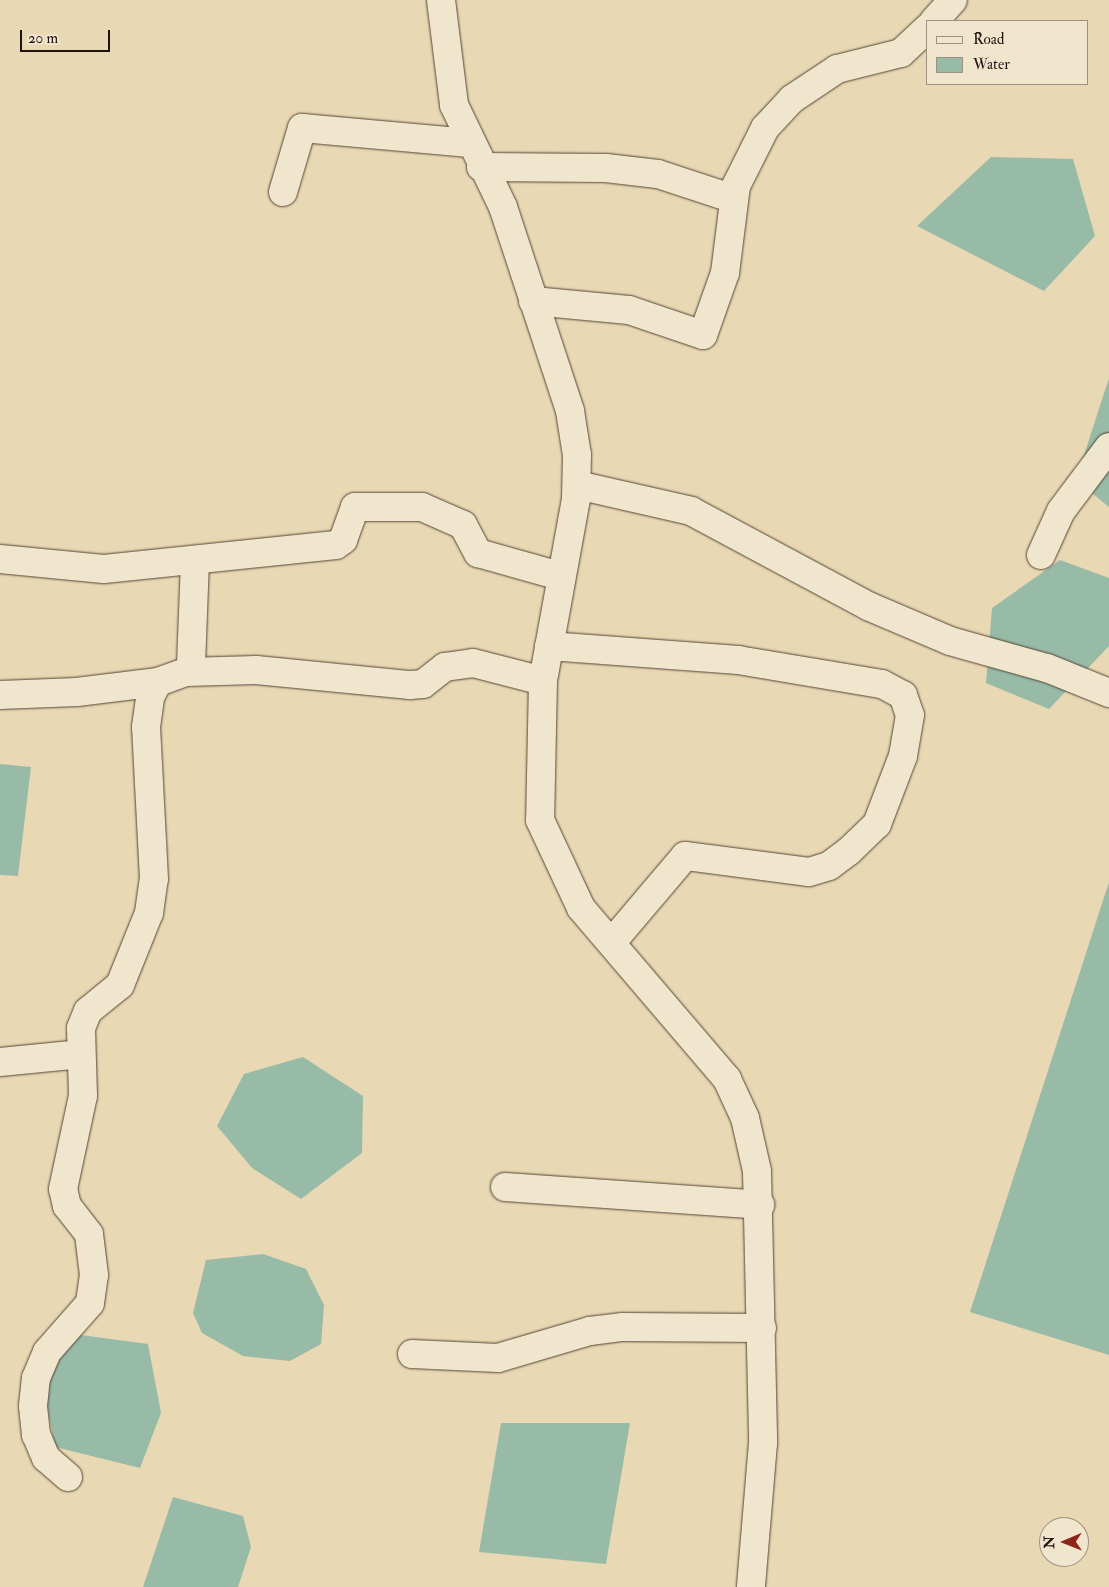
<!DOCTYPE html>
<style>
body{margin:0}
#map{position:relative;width:1109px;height:1587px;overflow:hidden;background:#e8d8b3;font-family:"IM FELL Double Pica",serif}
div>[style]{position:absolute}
.water>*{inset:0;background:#98bba8}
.roads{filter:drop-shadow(0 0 1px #544436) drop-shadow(0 0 1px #544436)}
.street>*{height:28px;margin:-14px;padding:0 14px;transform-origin:14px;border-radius:14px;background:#f0e6ce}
span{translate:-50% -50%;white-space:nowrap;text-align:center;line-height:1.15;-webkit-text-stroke:4.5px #f0e6ce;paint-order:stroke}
.legend{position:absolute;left:926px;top:20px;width:162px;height:65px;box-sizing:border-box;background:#f0e6ce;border:1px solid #9e9181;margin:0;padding:6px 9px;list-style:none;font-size:15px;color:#22120d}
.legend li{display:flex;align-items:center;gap:10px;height:25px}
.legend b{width:25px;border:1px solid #9e9181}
.north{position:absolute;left:1039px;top:1517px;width:50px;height:50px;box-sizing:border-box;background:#f0e6ce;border:1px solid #9e9181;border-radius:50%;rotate:269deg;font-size:14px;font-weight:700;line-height:20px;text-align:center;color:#22120d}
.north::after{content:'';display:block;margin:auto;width:18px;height:22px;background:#8f2418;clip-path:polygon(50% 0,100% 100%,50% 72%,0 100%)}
.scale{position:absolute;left:20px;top:30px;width:90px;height:22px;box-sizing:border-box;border:2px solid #22120d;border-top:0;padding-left:6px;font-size:15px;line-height:18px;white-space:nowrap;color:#22120d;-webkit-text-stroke:4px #f0e6ce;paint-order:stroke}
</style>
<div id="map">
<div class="water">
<div style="clip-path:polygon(991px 157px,1073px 159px,1095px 236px,1044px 291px,917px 226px)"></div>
<div style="clip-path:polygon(1109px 378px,1109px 507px,1076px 480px)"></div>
<div style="clip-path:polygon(1060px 560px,1109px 578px,1109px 646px,1049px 709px,986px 683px,992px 608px)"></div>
<div style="clip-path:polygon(0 764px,31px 767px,18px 876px,0 875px)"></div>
<div style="clip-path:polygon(1109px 882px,1109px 1355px,970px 1312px)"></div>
<div style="clip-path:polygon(303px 1057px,363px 1096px,362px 1153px,301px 1199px,252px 1168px,217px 1126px,244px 1074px)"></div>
<div style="clip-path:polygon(263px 1254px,306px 1269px,324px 1305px,321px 1344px,290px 1361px,243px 1356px,202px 1333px,193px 1313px,206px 1260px)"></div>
<div style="clip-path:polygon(81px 1335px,148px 1344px,161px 1413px,140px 1468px,55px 1447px,40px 1369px)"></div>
<div style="clip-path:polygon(501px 1423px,630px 1423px,606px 1564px,479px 1552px)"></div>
<div style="clip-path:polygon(173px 1497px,243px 1516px,251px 1547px,238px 1587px,143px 1587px)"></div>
</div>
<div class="roads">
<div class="street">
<div style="left:441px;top:0;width:106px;rotate:82.9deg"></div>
<div style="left:454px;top:105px;width:113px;rotate:64.3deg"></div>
<div style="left:503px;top:207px;width:215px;rotate:71.8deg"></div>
<div style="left:570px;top:411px;width:45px;rotate:81deg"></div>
<div style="left:577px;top:455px;width:44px;rotate:91.3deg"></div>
<div style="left:576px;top:499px;width:185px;rotate:100.3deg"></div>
<div style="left:543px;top:681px;width:139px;rotate:91.2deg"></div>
<div style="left:540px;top:820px;width:97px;rotate:65deg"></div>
<div style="left:581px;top:908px;width:225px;rotate:49.5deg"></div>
<div style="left:727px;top:1079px;width:43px;rotate:65.2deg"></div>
<div style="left:745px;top:1118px;width:54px;rotate:77.2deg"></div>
<div style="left:757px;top:1171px;width:272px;rotate:88.7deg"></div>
<div style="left:763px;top:1443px;width:144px;rotate:94.8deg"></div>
<div style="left:934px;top:21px;width:28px;rotate:-48deg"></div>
<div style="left:481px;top:167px;width:125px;rotate:0.5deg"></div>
<div style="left:606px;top:168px;width:52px;rotate:6.6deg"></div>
<div style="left:658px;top:174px;width:80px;rotate:18.2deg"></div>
<div style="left:283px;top:192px;width:67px;rotate:-73.5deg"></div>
<div style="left:302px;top:128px;width:168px;rotate:5.1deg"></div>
<div style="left:533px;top:301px;width:96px;rotate:5.4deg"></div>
<div style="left:629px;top:310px;width:78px;rotate:18.7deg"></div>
<div style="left:703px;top:335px;width:66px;rotate:-70.5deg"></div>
<div style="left:725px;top:273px;width:88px;rotate:-82.8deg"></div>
<div style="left:736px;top:186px;width:65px;rotate:-63.4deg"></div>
<div style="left:765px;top:128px;width:40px;rotate:-47deg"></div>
<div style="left:792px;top:99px;width:54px;rotate:-33.7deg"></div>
<div style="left:837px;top:69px;width:66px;rotate:-14deg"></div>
<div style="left:901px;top:53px;width:37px;rotate:-43deg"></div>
<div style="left:577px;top:485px;width:117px;rotate:12.8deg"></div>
<div style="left:691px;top:511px;width:201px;rotate:28.2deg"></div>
<div style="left:868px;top:606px;width:89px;rotate:23.1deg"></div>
<div style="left:950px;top:641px;width:101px;rotate:15.6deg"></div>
<div style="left:1047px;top:668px;width:67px;rotate:22deg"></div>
<div style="left:1041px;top:555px;width:48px;rotate:-65.6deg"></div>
<div style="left:1061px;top:511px;width:80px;rotate:-53.1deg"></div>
<div style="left:0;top:559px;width:104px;rotate:5.5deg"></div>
<div style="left:104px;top:569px;width:233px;rotate:-5.9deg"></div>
<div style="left:336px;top:545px;width:9px;rotate:-36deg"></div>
<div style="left:343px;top:540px;width:35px;rotate:-70deg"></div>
<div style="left:355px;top:507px;width:67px"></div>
<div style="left:422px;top:507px;width:45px;rotate:23.7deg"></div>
<div style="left:463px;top:525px;width:32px;rotate:62deg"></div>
<div style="left:478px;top:553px;width:85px;rotate:15.7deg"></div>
<div style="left:549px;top:646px;width:190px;rotate:4.2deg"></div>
<div style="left:738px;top:660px;width:146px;rotate:9.5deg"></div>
<div style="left:882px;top:684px;width:24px;rotate:28deg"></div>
<div style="left:903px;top:695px;width:21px;rotate:71deg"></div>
<div style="left:910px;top:715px;width:42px;rotate:99.7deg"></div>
<div style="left:903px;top:756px;width:73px;rotate:110.9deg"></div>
<div style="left:877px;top:824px;width:39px;rotate:136deg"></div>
<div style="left:849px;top:851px;width:25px;rotate:143deg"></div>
<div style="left:829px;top:866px;width:21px;rotate:163deg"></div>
<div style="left:809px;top:872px;width:125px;rotate:-172.6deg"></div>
<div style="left:685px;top:856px;width:113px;rotate:130.3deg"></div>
<div style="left:187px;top:672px;width:69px;rotate:-1.7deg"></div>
<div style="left:256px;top:670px;width:155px;rotate:5.6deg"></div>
<div style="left:410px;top:685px;width:13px;rotate:-4deg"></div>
<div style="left:423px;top:684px;width:28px;rotate:-38deg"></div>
<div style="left:445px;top:667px;width:28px;rotate:-8deg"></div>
<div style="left:473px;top:663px;width:72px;rotate:14.4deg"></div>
<div style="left:0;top:695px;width:77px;rotate:-2.2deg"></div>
<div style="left:77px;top:692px;width:82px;rotate:-7deg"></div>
<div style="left:0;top:1062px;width:81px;rotate:-5.6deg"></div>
<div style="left:505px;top:1187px;width:256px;rotate:4deg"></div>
<div style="left:412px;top:1354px;width:86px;rotate:2.7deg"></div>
<div style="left:498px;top:1358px;width:96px;rotate:-16.4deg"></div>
<div style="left:590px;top:1331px;width:33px;rotate:-7deg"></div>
<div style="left:623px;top:1327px;width:139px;rotate:0.4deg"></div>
<div style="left:68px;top:1477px;width:29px;rotate:-139deg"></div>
<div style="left:46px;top:1458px;width:25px;rotate:-113deg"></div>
<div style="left:36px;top:1435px;width:29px;rotate:-96deg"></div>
<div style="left:33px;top:1406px;width:28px;rotate:-84deg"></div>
<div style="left:36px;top:1378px;width:28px;rotate:-67deg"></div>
<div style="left:47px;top:1352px;width:65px;rotate:-48.7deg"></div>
<div style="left:90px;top:1303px;width:28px;rotate:-82deg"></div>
<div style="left:94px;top:1275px;width:41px;rotate:-97deg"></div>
<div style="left:89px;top:1234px;width:36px;rotate:-128deg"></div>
<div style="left:67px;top:1206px;width:17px;rotate:-103deg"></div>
<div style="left:63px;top:1189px;width:95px;rotate:-77.9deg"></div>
<div style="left:83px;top:1096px;width:68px;rotate:-91.7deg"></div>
<div style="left:81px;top:1028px;width:18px;rotate:-68deg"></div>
<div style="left:88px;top:1011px;width:41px;rotate:-39.1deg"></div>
<div style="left:120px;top:985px;width:78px;rotate:-68.1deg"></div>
<div style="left:149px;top:913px;width:34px;rotate:-82deg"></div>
<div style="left:154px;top:879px;width:152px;rotate:-93deg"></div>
<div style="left:146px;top:727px;width:30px;rotate:-82deg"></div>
<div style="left:150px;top:697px;width:17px;rotate:-62deg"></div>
<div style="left:158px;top:682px;width:32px;rotate:-20deg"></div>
<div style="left:188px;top:671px;width:7px;rotate:-63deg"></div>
<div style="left:191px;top:665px;width:104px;rotate:-87.8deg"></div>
</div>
</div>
<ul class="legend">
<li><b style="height:6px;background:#f0e6ce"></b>Road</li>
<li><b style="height:14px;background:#98bba8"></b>Water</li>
</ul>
<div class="north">N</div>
<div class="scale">20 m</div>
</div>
